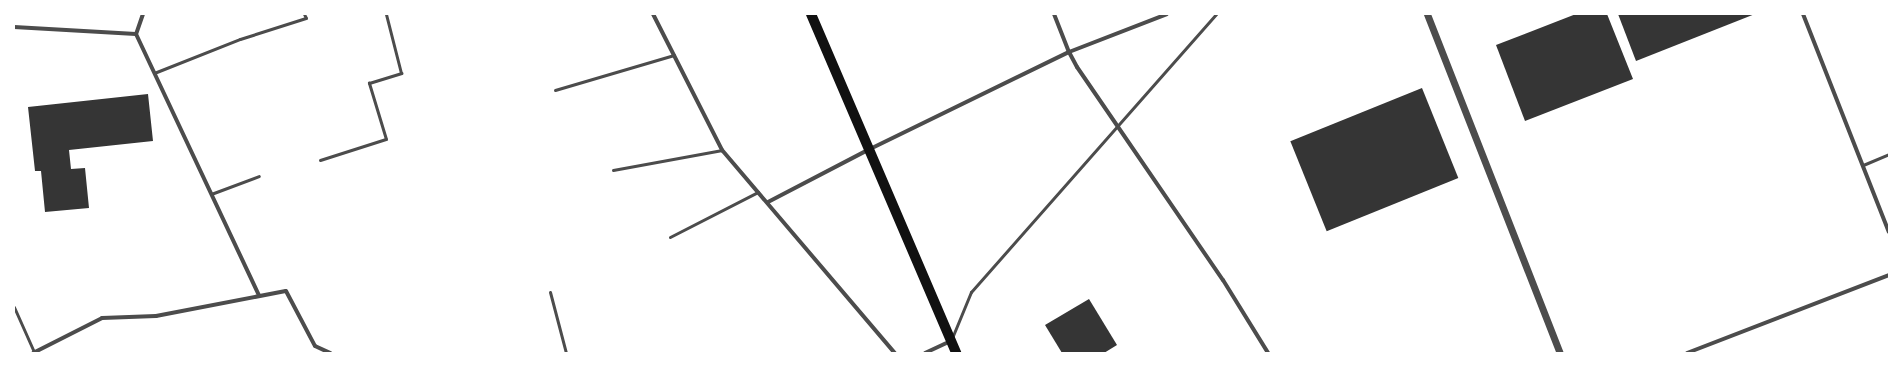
<!DOCTYPE html>
<style>
body{margin:0}
#map{position:relative;width:1903px;height:367px;overflow:hidden;background:#fff;font-family:"Work Sans",sans-serif}
div>[style]{position:absolute}
.building>*{inset:0;background:#353535;transform-origin:0 0}
.service>*{height:3px;margin:-1.5px;padding:0 1.5px;transform-origin:1.5px;border-radius:1.5px;background:#4c4c4c}
.minor>*{height:4px;margin:-2px;padding:0 2px;transform-origin:2px;border-radius:2px;background:#4c4c4c}
.tertiary>*{height:7px;margin:-3.5px;padding:0 3.5px;transform-origin:3.5px;border-radius:3.5px;background:#4c4c4c}
.primary>*{height:10px;margin:-5px;padding:0 5px;transform-origin:5px;border-radius:5px;background:#111}
span{translate:-50% -50%;white-space:nowrap;text-align:center;line-height:1.15;-webkit-text-stroke:3.5px #fff;paint-order:stroke}
.frame{position:absolute;inset:0;border:15px solid #fff;pointer-events:none}
</style>
<div id="map">
<div class="building">
<div style="clip-path:polygon(1576px 14px,1607px 14px,1633px 79px,1525px 121px,1496px 45px)"></div>
<div style="clip-path:polygon(1618px 14px,1755px 14px,1636px 61px)"></div>
<div style="left:1422px;top:88px;width:97px;height:142px;rotate:68deg"></div>
<div style="clip-path:polygon(148px 94px,153px 141px,69px 150px,71px 169px,85px 168px,89px 208px,45px 212px,41px 171px,35px 171px,28px 107px)"></div>
<div style="clip-path:polygon(1089px 299px,1117px 345px,1104px 353px,1062px 353px,1045px 325px)"></div>
</div>
<div class="service">
<div style="left:154px;top:73px;width:92px;rotate:-21.6deg"></div>
<div style="left:240px;top:39px;width:69px;rotate:-17.7deg"></div>
<div style="left:306px;top:18px;width:4px;rotate:-117deg"></div>
<div style="left:555px;top:90px;width:124px;rotate:-16.4deg"></div>
<div style="left:320px;top:160px;width:69px;rotate:-17.7deg"></div>
<div style="left:386px;top:139px;width:59px;rotate:-106.9deg"></div>
<div style="left:369px;top:83px;width:34px;rotate:-17deg"></div>
<div style="left:401px;top:73px;width:61px;rotate:-104.3deg"></div>
<div style="left:1863px;top:165px;width:28px;rotate:-23deg"></div>
<div style="left:613px;top:170px;width:111px;rotate:-10.4deg"></div>
<div style="left:211px;top:194px;width:51px;rotate:-20.6deg"></div>
<div style="left:670px;top:237px;width:99px;rotate:-27.1deg"></div>
<div style="left:550px;top:292px;width:63px;rotate:75.3deg"></div>
<div style="left:14px;top:307px;width:49px;rotate:66deg"></div>
<div style="left:952px;top:338px;width:50px;rotate:-67.6deg"></div>
<div style="left:971px;top:292px;width:371px;rotate:-48.6deg"></div>
</div>
<div class="minor">
<div style="left:143px;top:14px;width:21px;rotate:109deg"></div>
<div style="left:136px;top:34px;width:289px;rotate:64.8deg"></div>
<div style="left:653px;top:14px;width:153px;rotate:63.1deg"></div>
<div style="left:722px;top:150px;width:267px;rotate:49.6deg"></div>
<div style="left:1054px;top:14px;width:41px;rotate:68.5deg"></div>
<div style="left:1069px;top:52px;width:17px;rotate:62deg"></div>
<div style="left:1077px;top:67px;width:258px;rotate:55.6deg"></div>
<div style="left:1223px;top:280px;width:86px;rotate:58.3deg"></div>
<div style="left:1803px;top:14px;width:234px;rotate:68.5deg"></div>
<div style="left:14px;top:27px;width:122px;rotate:3.3deg"></div>
<div style="left:768px;top:202px;width:115px;rotate:-27.5deg"></div>
<div style="left:870px;top:149px;width:221px;rotate:-26deg"></div>
<div style="left:1069px;top:52px;width:105px;rotate:-21.2deg"></div>
<div style="left:33px;top:353px;width:77px;rotate:-26.9deg"></div>
<div style="left:102px;top:318px;width:54px;rotate:-2.1deg"></div>
<div style="left:156px;top:316px;width:132px;rotate:-10.9deg"></div>
<div style="left:286px;top:291px;width:62px;rotate:62.2deg"></div>
<div style="left:315px;top:346px;width:17px;rotate:25deg"></div>
<div style="left:925px;top:353px;width:29px;rotate:-25deg"></div>
<div style="left:1687px;top:353px;width:217px;rotate:-21.1deg"></div>
</div>
<div class="tertiary">
<div style="left:1427px;top:14px;width:364px;rotate:68.6deg"></div>
</div>
<div class="primary">
<div style="left:811px;top:14px;width:369px;rotate:66.8deg"></div>
</div>
<div class="frame"></div>
</div>
